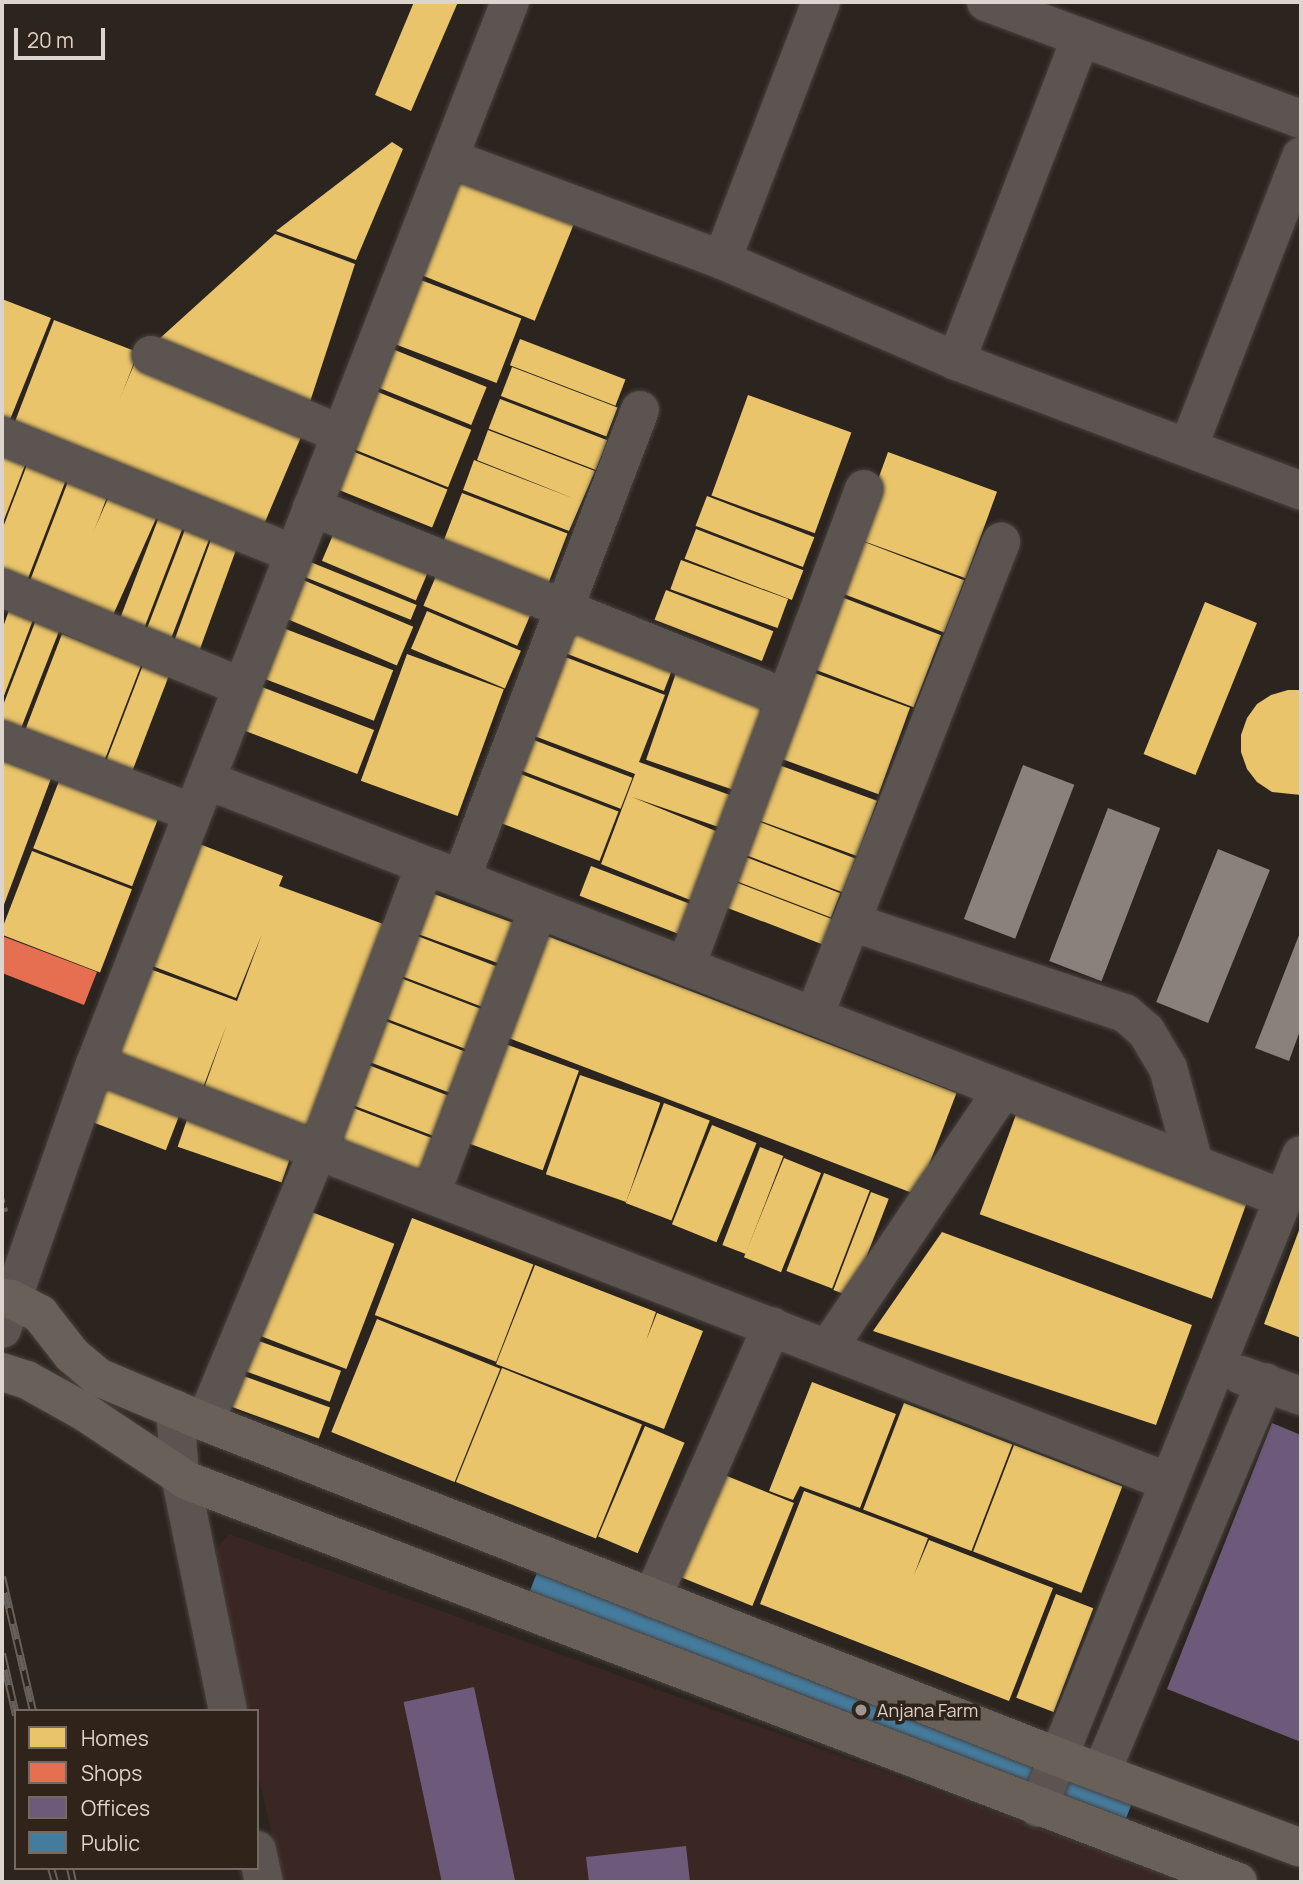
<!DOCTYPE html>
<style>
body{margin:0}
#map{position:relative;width:1303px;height:1884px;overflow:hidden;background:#2b241f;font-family:Manrope,sans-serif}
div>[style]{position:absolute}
.commercial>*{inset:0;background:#3a2724}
.homes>*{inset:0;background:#e9c46a;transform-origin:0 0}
.shops>*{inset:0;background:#e76f51}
.offices>*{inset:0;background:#6d597a;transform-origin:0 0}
.public>*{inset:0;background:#457b9d;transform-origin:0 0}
.industry>*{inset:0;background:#8a817c;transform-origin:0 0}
.path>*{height:4.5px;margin-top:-2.25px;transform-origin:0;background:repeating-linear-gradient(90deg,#5d5854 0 5px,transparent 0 10px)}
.roads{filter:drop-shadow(0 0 2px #47413d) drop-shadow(0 0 2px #47413d)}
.minor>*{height:38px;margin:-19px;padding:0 19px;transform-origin:19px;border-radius:19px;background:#5b5450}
.major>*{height:38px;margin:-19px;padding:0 19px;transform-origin:19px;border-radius:19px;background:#69605a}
.rail>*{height:8px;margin-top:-4px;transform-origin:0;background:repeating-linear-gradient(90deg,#30231a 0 16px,#66605c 0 32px);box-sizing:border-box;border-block:2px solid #66605c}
.dots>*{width:19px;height:19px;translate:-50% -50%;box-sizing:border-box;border:4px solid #30231a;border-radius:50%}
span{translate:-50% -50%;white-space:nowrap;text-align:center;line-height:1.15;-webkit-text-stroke:7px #30231a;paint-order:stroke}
.poi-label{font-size:18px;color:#ddd4ce}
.left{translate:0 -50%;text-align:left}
.frame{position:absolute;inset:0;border:4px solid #ddd4ce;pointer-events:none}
.legend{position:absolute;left:14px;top:1709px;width:245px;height:161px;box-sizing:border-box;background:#30231a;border:2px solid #756a62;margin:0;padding:9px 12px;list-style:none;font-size:21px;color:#ddd4ce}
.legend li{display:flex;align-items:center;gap:14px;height:35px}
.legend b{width:35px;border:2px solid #756a62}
.scale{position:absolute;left:14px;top:28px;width:91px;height:32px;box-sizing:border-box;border:4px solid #ddd4ce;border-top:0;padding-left:9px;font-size:21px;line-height:24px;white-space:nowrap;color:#ddd4ce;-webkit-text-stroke:5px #30231a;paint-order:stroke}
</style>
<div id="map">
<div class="commercial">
<div style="clip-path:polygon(229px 1534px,1187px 1882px,282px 1882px,257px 1769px,257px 1711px,245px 1711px,211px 1556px)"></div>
</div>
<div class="homes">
<div style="clip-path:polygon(414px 2px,458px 2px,411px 111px,375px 95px)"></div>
<div style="clip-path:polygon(392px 142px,403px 149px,356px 260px,276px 231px)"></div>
<div style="left:456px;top:166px;width:131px;height:114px;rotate:22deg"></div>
<div style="clip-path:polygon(275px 234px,355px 264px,307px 411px,158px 340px)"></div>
<div style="left:413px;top:277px;width:116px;height:69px;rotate:21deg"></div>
<div style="clip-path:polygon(2px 299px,51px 318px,7px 427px,2px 425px)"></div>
<div style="left:54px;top:320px;width:90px;height:119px;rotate:21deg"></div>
<div style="left:520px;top:339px;width:113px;height:28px;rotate:21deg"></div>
<div style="left:380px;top:344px;width:115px;height:41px;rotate:22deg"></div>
<div style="left:139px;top:353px;width:182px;height:119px;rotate:23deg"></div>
<div style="left:512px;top:367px;width:113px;height:31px;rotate:21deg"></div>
<div style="left:373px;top:390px;width:106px;height:62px;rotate:22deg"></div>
<div style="left:748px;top:395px;width:110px;height:107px;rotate:20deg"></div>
<div style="left:500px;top:399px;width:115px;height:32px;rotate:21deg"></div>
<div style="clip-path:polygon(488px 430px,595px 471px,569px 531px,463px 490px,474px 460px,575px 499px,477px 460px)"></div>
<div style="clip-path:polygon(2px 442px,30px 452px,2px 525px)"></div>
<div style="left:352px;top:451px;width:103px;height:41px;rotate:22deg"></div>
<div style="left:888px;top:452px;width:116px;height:92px;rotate:20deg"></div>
<div style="clip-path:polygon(30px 457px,69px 472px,25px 586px,2px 577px,2px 530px)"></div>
<div style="left:69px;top:479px;width:42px;height:122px;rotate:21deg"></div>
<div style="left:462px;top:493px;width:113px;height:63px;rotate:21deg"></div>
<div style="left:110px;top:494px;width:52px;height:123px;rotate:24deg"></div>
<div style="left:707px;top:496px;width:115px;height:32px;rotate:21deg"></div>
<div style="left:159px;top:517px;width:26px;height:124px;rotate:21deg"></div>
<div style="left:338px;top:523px;width:102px;height:41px;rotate:23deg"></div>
<div style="left:186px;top:527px;width:26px;height:124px;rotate:21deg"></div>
<div style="left:696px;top:529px;width:115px;height:32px;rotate:21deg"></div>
<div style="left:212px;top:537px;width:27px;height:124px;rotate:20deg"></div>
<div style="left:854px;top:538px;width:118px;height:56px;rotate:21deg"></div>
<div style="left:298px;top:557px;width:128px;height:16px;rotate:22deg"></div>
<div style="left:681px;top:560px;width:114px;height:31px;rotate:20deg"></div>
<div style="left:439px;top:569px;width:102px;height:40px;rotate:23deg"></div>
<div style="left:289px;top:574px;width:135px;height:42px;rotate:23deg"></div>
<div style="left:666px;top:590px;width:115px;height:32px;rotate:21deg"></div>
<div style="left:831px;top:593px;width:118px;height:77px;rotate:21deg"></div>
<div style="clip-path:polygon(12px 602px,36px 612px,2px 701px,2px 630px)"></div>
<div style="left:1205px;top:602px;width:56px;height:164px;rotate:22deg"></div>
<div style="left:427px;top:611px;width:102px;height:41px;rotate:23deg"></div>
<div style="clip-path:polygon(39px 612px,63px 621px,18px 736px,2px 730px,2px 708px)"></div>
<div style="left:568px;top:620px;width:115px;height:32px;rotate:21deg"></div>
<div style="left:270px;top:623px;width:132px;height:54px;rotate:21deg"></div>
<div style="left:62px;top:634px;width:85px;height:113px;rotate:21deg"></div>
<div style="left:407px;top:654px;width:103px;height:135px;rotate:20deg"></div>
<div style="clip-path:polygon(560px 655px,665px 695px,639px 762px,738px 798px,727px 830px,632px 797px,728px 836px,700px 904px,601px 864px,635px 774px,529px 734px)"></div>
<div style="left:143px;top:665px;width:28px;height:113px;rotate:21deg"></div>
<div style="left:801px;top:668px;width:116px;height:92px;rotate:20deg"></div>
<div style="left:677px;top:670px;width:105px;height:95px;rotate:19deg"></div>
<div style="left:249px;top:682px;width:134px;height:47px;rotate:21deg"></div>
<div style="clip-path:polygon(1288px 690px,1301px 690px,1301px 795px,1272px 792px,1257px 782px,1247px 769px,1241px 752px,1241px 735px,1247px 718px,1257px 704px,1271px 695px)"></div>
<div style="left:526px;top:737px;width:114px;height:33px;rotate:21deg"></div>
<div style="clip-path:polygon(2px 745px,56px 765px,2px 910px)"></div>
<div style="left:768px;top:761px;width:116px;height:59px;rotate:20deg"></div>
<div style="left:64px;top:768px;width:106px;height:86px;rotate:21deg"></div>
<div style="left:513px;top:771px;width:113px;height:53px;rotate:21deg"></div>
<div style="left:747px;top:817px;width:116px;height:36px;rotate:21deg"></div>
<div style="clip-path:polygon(189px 840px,283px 876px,279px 886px,386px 925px,308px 1133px,202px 1094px,227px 1024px,201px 1093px,104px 1057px,139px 965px,237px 1001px,262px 934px,236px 998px,142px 962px)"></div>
<div style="left:32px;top:851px;width:107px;height:89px;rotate:21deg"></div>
<div style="left:733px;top:852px;width:115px;height:26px;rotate:21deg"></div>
<div style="left:591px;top:866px;width:114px;height:32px;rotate:21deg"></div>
<div style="left:725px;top:878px;width:115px;height:27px;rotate:21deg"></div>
<div style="left:423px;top:890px;width:109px;height:43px;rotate:20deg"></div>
<div style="left:407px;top:932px;width:108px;height:43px;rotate:21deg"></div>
<div style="left:542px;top:934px;width:444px;height:109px;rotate:21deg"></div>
<div style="left:390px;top:974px;width:108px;height:43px;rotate:21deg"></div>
<div style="left:375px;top:1017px;width:108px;height:44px;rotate:21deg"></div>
<div style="left:500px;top:1042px;width:84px;height:106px;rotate:20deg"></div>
<div style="left:358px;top:1061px;width:108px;height:43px;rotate:21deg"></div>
<div style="left:580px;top:1075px;width:85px;height:105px;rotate:19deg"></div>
<div style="left:95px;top:1078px;width:92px;height:42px;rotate:21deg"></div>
<div style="left:664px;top:1103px;width:49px;height:107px;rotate:21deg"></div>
<div style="left:343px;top:1104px;width:108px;height:43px;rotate:21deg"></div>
<div style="left:191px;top:1108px;width:110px;height:41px;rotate:19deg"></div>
<div style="left:1018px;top:1109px;width:247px;height:112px;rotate:20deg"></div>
<div style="left:712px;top:1125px;width:48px;height:107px;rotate:22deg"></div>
<div style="left:760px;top:1147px;width:25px;height:105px;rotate:21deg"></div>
<div style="left:784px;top:1158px;width:40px;height:107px;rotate:22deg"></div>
<div style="left:824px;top:1173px;width:49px;height:105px;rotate:21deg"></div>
<div style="left:871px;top:1192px;width:19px;height:105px;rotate:21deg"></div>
<div style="left:301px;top:1208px;width:100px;height:134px;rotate:21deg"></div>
<div style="left:412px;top:1218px;width:130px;height:104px;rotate:21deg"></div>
<div style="clip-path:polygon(1301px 1225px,1301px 1338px,1264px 1324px)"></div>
<div style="clip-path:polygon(942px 1232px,1192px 1325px,1156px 1425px,873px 1331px)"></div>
<div style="clip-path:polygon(535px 1265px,656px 1312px,646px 1341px,657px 1313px,703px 1331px,664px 1429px,496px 1364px)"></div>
<div style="left:377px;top:1319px;width:133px;height:122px;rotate:22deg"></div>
<div style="left:248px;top:1337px;width:99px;height:33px;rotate:20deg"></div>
<div style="left:502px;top:1368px;width:151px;height:123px;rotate:22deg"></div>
<div style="left:238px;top:1374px;width:98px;height:33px;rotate:20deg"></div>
<div style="clip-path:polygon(812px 1382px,896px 1414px,860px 1508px,800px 1486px,793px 1500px,769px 1491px)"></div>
<div style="left:904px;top:1403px;width:116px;height:114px;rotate:21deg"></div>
<div style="left:645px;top:1426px;width:43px;height:120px;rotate:23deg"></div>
<div style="left:1014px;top:1445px;width:116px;height:114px;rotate:21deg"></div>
<div style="left:717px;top:1472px;width:83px;height:111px;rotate:22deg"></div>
<div style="clip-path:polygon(804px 1491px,928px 1538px,914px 1575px,929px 1540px,1053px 1588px,1009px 1701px,760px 1604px)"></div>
<div style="left:1056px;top:1594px;width:40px;height:111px;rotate:21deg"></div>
</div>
<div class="shops">
<div style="clip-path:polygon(2px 936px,97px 972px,84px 1005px,2px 973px)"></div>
</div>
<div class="offices">
<div style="clip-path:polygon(1272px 1423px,1301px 1435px,1301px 1742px,1167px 1689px)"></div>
<div style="left:474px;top:1687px;width:199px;height:72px;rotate:78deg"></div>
<div style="clip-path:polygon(686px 1846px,690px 1882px,589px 1882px,586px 1857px)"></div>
</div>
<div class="public">
<div style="left:548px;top:1544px;width:638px;height:85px;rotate:21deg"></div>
</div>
<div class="industry">
<div style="left:1023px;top:765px;width:55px;height:165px;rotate:21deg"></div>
<div style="left:1108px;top:808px;width:56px;height:164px;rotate:21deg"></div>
<div style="left:1218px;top:849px;width:56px;height:165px;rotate:22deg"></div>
<div style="clip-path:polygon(1301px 930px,1301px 1028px,1289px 1061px,1255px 1048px)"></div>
</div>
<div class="path">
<div style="left:2px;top:1198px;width:14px;rotate:73deg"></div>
</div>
<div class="roads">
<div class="minor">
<div style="left:986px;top:2px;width:336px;rotate:20.4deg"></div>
<div style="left:451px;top:159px;width:289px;rotate:20.4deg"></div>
<div style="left:722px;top:260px;width:255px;rotate:23.3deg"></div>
<div style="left:956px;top:361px;width:369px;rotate:20.6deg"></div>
<div style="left:722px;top:260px;width:276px;rotate:-69deg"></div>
<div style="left:151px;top:355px;width:206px;rotate:22.6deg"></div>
<div style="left:956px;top:361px;width:347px;rotate:-68.9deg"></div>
<div style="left:2px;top:436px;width:315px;rotate:22deg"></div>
<div style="left:1188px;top:448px;width:313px;rotate:-68.8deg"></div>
<div style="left:312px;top:507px;width:511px;rotate:21.95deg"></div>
<div style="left:2px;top:588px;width:260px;rotate:22.4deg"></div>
<div style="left:2px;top:740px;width:204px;rotate:20.9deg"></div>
<div style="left:206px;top:780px;width:1157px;rotate:21.24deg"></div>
<div style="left:461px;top:879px;width:502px;rotate:-69.11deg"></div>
<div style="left:851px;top:922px;width:289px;rotate:18.4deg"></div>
<div style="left:1125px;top:1013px;width:28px;rotate:41deg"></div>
<div style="left:1146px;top:1031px;width:43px;rotate:59.3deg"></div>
<div style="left:1168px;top:1068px;width:98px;rotate:74.7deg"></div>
<div style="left:686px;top:966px;width:509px;rotate:-69.54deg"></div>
<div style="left:814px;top:1016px;width:510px;rotate:-68.47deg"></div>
<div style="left:95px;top:1064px;width:1152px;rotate:21.27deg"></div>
<div style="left:431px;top:1194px;width:304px;rotate:-69.4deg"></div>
<div style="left:2px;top:1329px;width:281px;rotate:-70.7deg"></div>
<div style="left:95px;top:1064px;width:1140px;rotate:-68.66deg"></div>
<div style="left:828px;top:1348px;width:312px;rotate:-55.9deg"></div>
<div style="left:1241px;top:1375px;width:64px;rotate:19.3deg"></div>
<div style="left:175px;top:1409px;width:66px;rotate:85.7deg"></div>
<div style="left:180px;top:1475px;width:241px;rotate:78.5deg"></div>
<div style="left:205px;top:1422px;width:295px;rotate:-67.4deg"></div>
<div style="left:318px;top:1150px;width:304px;rotate:-69.4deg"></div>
<div style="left:652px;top:1598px;width:297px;rotate:-66.2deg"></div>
<div style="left:1101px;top:1773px;width:424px;rotate:-67.2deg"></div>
<div style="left:1038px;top:1808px;width:704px;rotate:-68.06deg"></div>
<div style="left:257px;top:1850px;width:33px;rotate:78deg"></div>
</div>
<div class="major">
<div style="left:2px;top:1298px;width:9px;rotate:6deg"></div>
<div style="left:11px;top:1299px;width:33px;rotate:27deg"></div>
<div style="left:40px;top:1314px;width:52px;rotate:52deg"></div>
<div style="left:72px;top:1355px;width:34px;rotate:40deg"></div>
<div style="left:98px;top:1377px;width:116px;rotate:22.8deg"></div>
<div style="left:205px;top:1422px;width:916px;rotate:21.44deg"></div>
<div style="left:1058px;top:1757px;width:259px;rotate:20.5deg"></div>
<div style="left:2px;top:1372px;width:26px;rotate:18deg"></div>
<div style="left:27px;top:1380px;width:64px;rotate:29deg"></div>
<div style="left:83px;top:1411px;width:126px;rotate:33.7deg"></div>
<div style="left:188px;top:1481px;width:1124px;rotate:20.9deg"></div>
</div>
</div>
<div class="rail">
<div style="left:2px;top:1577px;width:138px;rotate:77deg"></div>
<div style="left:2px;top:1654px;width:63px;rotate:77.1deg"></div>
<div style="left:51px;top:1868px;width:15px;rotate:74deg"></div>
<div style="left:70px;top:1868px;width:14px;rotate:78deg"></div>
</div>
<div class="dots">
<div style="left:861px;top:1710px;background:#9f9691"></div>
</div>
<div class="poi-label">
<span class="left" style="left:877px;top:1710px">Anjana Farm</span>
</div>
<div class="frame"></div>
<ul class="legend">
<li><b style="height:19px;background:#e9c46a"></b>Homes</li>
<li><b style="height:19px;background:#e76f51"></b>Shops</li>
<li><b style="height:19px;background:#6d597a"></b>Offices</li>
<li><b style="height:19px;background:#457b9d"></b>Public</li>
</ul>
<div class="scale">20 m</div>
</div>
